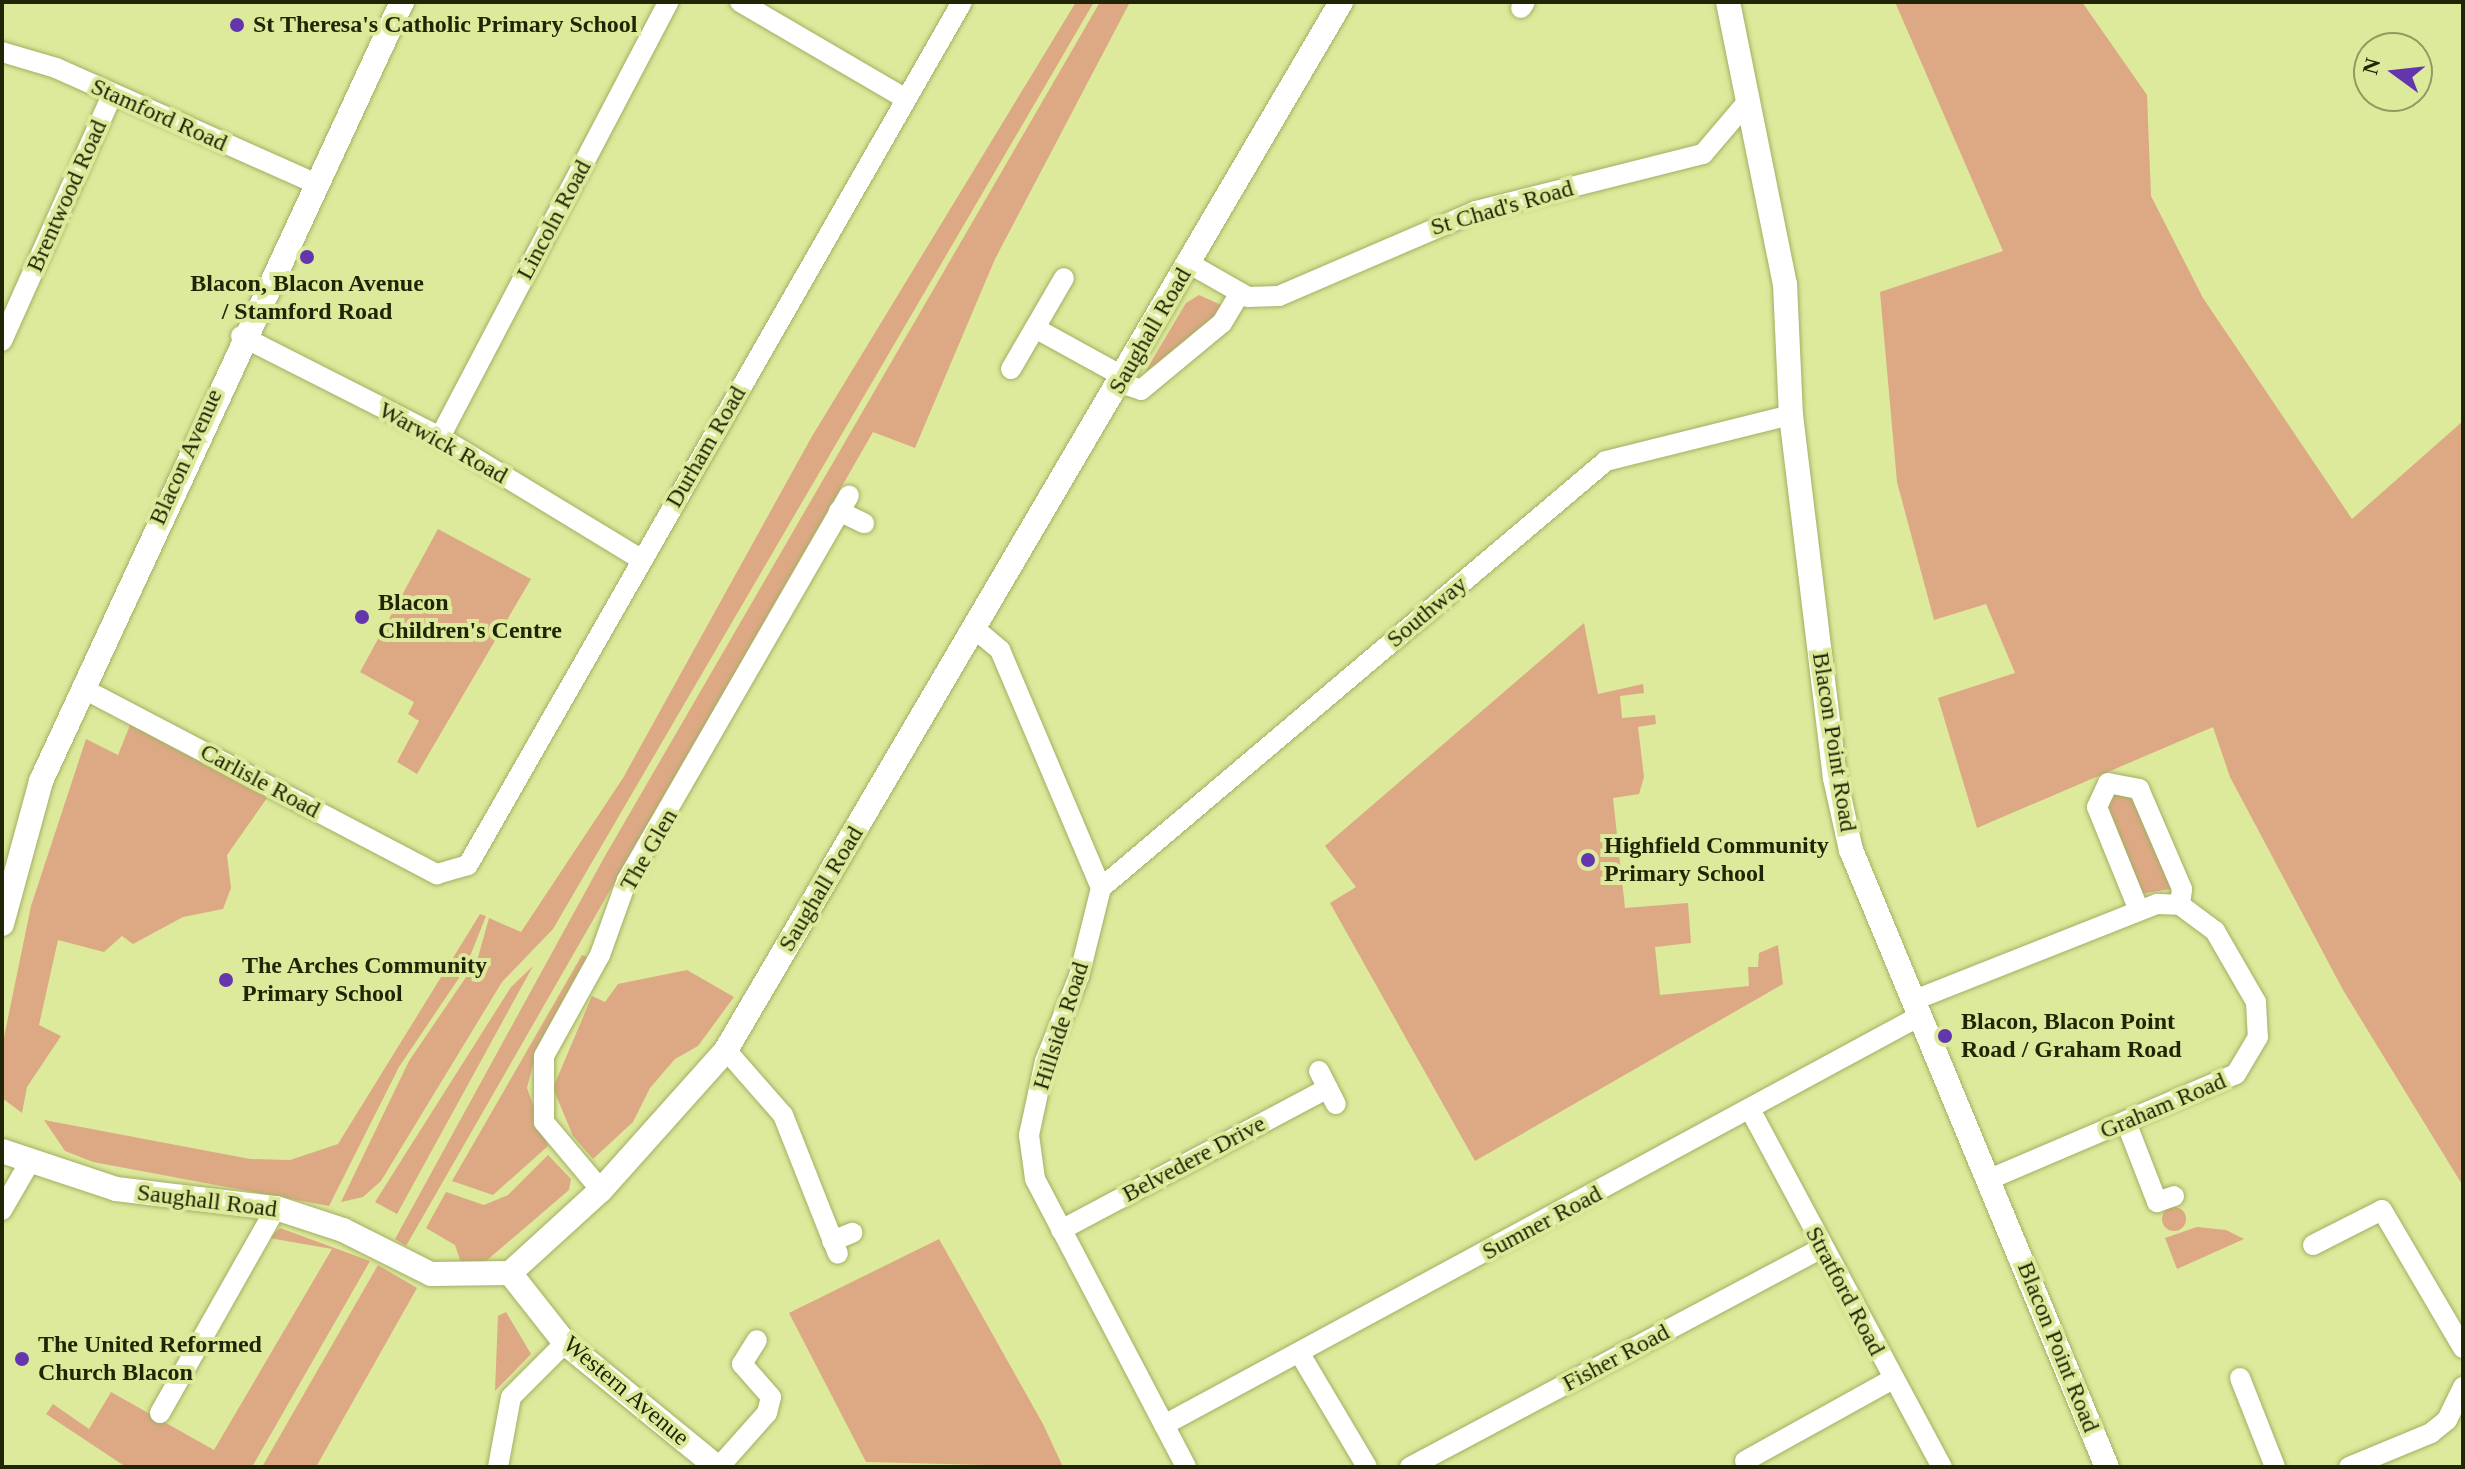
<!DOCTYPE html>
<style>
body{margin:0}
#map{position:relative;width:2465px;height:1469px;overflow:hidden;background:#dde99b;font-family:Georgia,serif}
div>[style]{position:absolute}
.green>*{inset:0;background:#dda985}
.round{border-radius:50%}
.roads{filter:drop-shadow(0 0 2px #a3ae62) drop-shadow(0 0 2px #a3ae62)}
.minor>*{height:20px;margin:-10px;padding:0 10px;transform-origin:10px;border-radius:10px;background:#fff}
.tertiary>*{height:24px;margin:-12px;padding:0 12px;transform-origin:12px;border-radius:12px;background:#fff}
.dots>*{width:22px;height:22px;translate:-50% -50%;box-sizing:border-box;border:4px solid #dde99b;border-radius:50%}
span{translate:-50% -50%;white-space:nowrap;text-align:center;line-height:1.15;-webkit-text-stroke:8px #dde99b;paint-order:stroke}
.poi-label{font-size:24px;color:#212505;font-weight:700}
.left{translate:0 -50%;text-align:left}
.street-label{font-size:24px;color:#212505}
.frame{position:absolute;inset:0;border:4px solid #212505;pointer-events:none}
.north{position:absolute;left:2353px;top:32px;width:80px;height:80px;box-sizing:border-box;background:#dde99b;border:2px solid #929b5f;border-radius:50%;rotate:285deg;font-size:22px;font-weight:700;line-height:32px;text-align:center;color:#212505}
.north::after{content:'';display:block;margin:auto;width:28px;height:36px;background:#6336ad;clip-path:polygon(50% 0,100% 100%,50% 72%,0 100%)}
</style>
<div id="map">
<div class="green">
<div style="clip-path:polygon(1076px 2px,1094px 2px,553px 929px,502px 982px,381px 1181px,363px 1197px,341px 1202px,409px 1061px,477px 961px,489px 918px,521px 932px,623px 778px,811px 438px)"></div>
<div style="clip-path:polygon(1100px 2px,1130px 2px,995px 259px,915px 448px,873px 432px,406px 1246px,395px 1239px,605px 856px)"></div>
<div style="clip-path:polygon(1895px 2px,2082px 2px,2147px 95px,2151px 196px,2203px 298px,2352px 519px,2463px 421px,2463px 1186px,2343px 990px,2230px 777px,2213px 727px,1977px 828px,1938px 698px,2015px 673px,1986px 604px,1934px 620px,1897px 482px,1880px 292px,2003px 251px)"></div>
<div style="clip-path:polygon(1199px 295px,1228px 308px,1145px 372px,1186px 303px)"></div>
<div style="clip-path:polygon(438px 529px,531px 579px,417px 774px,397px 762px,419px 721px,408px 714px,414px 702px,360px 672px)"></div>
<div style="clip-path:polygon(1584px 623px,1598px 694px,1643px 684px,1644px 693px,1620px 696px,1622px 718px,1655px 715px,1656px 724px,1638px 727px,1644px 777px,1639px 794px,1613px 798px,1625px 908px,1688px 903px,1691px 943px,1655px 947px,1660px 995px,1749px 986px,1748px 967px,1758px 967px,1759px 953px,1778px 945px,1783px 984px,1475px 1161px,1330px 903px,1356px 887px,1325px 846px)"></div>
<div style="clip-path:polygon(130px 725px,267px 798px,227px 855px,231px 888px,223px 909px,183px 917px,133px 944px,122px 936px,104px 952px,58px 940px,39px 1025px,61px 1036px,27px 1087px,22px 1113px,2px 1098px,2px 1047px,31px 906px,86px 739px,118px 755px)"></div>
<div style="clip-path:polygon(2108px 791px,2132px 793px,2171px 889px,2140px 894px,2105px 804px)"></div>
<div style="clip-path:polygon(480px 914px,486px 916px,465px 969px,399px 1067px,329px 1206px,93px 1162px,65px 1151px,44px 1120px,250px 1159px,290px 1160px,338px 1144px)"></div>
<div style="clip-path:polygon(582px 955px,587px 957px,538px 1045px,527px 1088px,548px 1146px,493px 1195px,452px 1181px)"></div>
<div style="clip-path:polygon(533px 966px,397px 1214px,375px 1202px,511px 987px)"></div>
<div style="clip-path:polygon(687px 970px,734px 997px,698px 1046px,675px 1059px,650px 1088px,633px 1122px,593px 1159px,573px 1136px,553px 1088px,592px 996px,605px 1002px,618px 984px)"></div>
<div style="clip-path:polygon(548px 1155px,571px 1179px,569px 1190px,486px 1261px,461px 1263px,455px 1245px,426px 1228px,446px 1192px,484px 1205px,508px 1195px)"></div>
<div class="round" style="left:2162px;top:1207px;width:24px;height:24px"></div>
<div style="clip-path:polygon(2197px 1227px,2226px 1230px,2244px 1239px,2177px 1269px,2165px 1238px)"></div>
<div style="clip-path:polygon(280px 1228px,370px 1261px,252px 1467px,126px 1467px,46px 1414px,53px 1404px,89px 1429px,111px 1392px,214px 1450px,332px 1249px,269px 1238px)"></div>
<div style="clip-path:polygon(939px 1239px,1043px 1424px,1063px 1467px,866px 1462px,789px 1313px)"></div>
<div style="clip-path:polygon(378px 1265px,417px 1288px,316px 1467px,262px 1467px)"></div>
<div style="clip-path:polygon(506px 1312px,531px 1354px,495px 1391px,498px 1316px)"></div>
</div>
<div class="roads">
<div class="minor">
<div style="left:740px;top:2px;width:192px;rotate:30.3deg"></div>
<div style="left:1521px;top:8px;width:7px;rotate:-56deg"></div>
<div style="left:2px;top:52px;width:56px;rotate:16.5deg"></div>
<div style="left:56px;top:68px;width:282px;rotate:24deg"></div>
<div style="left:1190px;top:264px;width:67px;rotate:29.6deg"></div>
<div style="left:1248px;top:297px;width:31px;rotate:-2deg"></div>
<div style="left:1279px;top:296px;width:215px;rotate:-23.3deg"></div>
<div style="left:1476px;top:211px;width:234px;rotate:-14.1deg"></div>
<div style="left:1703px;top:154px;width:71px;rotate:-49.6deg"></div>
<div style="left:1035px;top:328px;width:102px;rotate:28.8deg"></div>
<div style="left:241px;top:336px;width:223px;rotate:26.9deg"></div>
<div style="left:440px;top:437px;width:235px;rotate:31.3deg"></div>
<div style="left:2px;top:341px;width:269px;rotate:-65.9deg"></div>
<div style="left:1011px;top:369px;width:105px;rotate:-59.8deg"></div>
<div style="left:1120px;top:383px;width:22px;rotate:18deg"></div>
<div style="left:1141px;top:390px;width:105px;rotate:-39.6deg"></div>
<div style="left:1222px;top:323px;width:35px;rotate:-59deg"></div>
<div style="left:440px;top:437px;width:491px;rotate:-62.3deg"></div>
<div style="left:839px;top:511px;width:28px;rotate:26deg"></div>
<div style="left:975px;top:629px;width:33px;rotate:40deg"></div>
<div style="left:1000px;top:650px;width:259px;rotate:67deg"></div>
<div style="left:1101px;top:888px;width:91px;rotate:104deg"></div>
<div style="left:1079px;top:976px;width:92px;rotate:111.8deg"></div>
<div style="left:1045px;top:1061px;width:76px;rotate:102.2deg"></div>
<div style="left:1029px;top:1135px;width:44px;rotate:82.2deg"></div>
<div style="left:1035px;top:1179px;width:325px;rotate:62.3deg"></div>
<div style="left:82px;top:688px;width:401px;rotate:27.7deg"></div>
<div style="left:437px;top:874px;width:32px;rotate:-16deg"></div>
<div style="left:468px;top:865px;width:994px;rotate:-60.21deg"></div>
<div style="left:1101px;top:888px;width:661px;rotate:-40.22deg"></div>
<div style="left:1606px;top:461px;width:191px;rotate:-14deg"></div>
<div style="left:2138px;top:908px;width:109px;rotate:-112.1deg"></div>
<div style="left:2097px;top:807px;width:26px;rotate:-65deg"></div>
<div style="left:2108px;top:783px;width:32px;rotate:11deg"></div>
<div style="left:2139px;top:789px;width:109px;rotate:66.7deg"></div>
<div style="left:2182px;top:889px;width:16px;rotate:97deg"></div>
<div style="left:1912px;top:1001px;width:264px;rotate:-21.6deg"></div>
<div style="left:2157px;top:904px;width:23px;rotate:2deg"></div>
<div style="left:2180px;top:905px;width:44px;rotate:36.6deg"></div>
<div style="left:2215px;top:931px;width:82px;rotate:60deg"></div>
<div style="left:2256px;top:1002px;width:35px;rotate:87deg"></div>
<div style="left:2258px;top:1037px;width:43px;rotate:120.7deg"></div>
<div style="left:2236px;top:1074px;width:267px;rotate:156.9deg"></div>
<div style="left:726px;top:1050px;width:86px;rotate:48.8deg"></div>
<div style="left:783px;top:1115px;width:149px;rotate:68.4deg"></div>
<div style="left:1319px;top:1071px;width:37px;rotate:63deg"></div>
<div style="left:1752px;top:1113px;width:402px;rotate:61.8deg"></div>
<div style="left:2126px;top:1122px;width:86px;rotate:68.8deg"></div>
<div style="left:2157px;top:1202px;width:18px;rotate:-19deg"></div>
<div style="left:601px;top:1190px;width:89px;rotate:-130deg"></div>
<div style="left:544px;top:1122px;width:66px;rotate:-90deg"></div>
<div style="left:544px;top:1056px;width:115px;rotate:-61deg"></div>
<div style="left:600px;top:955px;width:80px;rotate:-70.2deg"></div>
<div style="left:627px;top:880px;width:444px;rotate:-60deg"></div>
<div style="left:2px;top:1210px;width:58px;rotate:-59.9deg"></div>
<div style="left:1061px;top:1230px;width:302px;rotate:-28deg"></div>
<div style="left:832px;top:1241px;width:22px;rotate:-22deg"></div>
<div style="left:2313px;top:1245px;width:77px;rotate:-26.9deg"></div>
<div style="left:2382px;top:1210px;width:160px;rotate:59.6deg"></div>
<div style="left:1300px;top:1354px;width:131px;rotate:59.3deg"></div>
<div style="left:2240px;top:1378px;width:96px;rotate:68.5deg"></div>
<div style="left:160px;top:1413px;width:236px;rotate:-60.5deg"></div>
<div style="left:1164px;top:1425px;width:857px;rotate:-28.42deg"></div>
<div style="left:1745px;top:1461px;width:169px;rotate:-29deg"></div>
<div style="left:498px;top:1467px;width:71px;rotate:-79.5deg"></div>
<div style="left:511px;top:1397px;width:76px;rotate:-45deg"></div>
<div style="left:719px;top:1467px;width:72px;rotate:-48.4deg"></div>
<div style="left:767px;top:1413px;width:16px;rotate:-76deg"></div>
<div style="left:771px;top:1397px;width:44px;rotate:-131.3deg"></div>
<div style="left:742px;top:1364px;width:28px;rotate:-58deg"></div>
<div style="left:1410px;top:1467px;width:467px;rotate:-28deg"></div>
<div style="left:2349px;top:1467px;width:89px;rotate:-22.5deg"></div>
<div style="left:2431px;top:1433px;width:21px;rotate:-39deg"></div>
<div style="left:2447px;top:1420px;width:37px;rotate:-64deg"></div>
</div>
<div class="tertiary">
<div style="left:1728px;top:2px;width:288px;rotate:78.6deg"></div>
<div style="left:1785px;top:284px;width:131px;rotate:87.4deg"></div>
<div style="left:1791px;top:415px;width:366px;rotate:83.1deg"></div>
<div style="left:1835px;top:778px;width:74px;rotate:77.5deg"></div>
<div style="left:1851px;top:850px;width:668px;rotate:67.47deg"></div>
<div style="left:2px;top:924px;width:148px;rotate:-74.7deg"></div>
<div style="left:41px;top:781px;width:859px;rotate:-65.14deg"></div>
<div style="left:2px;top:1151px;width:120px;rotate:18.4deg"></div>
<div style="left:116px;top:1189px;width:161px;rotate:6.8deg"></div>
<div style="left:276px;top:1208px;width:71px;rotate:18.2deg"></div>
<div style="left:343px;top:1230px;width:98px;rotate:26.6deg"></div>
<div style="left:431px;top:1274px;width:79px;rotate:-0.7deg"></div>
<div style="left:510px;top:1273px;width:123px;rotate:-42.4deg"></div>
<div style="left:601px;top:1190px;width:188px;rotate:-48.2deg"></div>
<div style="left:726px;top:1050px;width:1215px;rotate:-59.59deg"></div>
<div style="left:510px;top:1273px;width:89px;rotate:51.8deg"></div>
<div style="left:565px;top:1343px;width:196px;rotate:39.2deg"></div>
</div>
</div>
<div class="dots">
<div style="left:237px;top:25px;background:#6336ad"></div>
<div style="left:307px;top:257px;background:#6336ad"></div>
<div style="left:362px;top:617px;background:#6336ad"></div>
<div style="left:1588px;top:860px;background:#6336ad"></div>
<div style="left:226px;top:980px;background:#6336ad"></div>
<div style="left:1945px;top:1036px;background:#6336ad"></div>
<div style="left:22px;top:1359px;background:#6336ad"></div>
</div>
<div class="poi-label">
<span class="left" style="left:253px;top:25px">St Theresa's Catholic Primary School</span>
<span style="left:307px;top:298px">Blacon, Blacon Avenue<br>/ Stamford Road</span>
<span class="left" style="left:378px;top:617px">Blacon<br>Children's Centre</span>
<span class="left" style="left:1604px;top:860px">Highfield Community<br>Primary School</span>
<span class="left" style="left:242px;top:980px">The Arches Community<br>Primary School</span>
<span class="left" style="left:1961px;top:1036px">Blacon, Blacon Point<br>Road / Graham Road</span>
<span class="left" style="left:38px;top:1359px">The United Reformed<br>Church Blacon</span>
</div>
<div class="street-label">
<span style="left:159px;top:115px;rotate:24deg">Stamford Road</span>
<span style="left:67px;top:196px;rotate:-66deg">Brentwood Road</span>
<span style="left:1502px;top:208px;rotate:-16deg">St Chad's Road</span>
<span style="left:554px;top:220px;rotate:-62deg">Lincoln Road</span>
<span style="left:1150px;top:331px;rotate:-60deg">Saughall Road</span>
<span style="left:443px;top:443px;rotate:29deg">Warwick Road</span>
<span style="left:706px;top:447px;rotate:-60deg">Durham Road</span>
<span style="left:186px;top:457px;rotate:-66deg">Blacon Avenue</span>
<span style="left:1427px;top:612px;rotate:-40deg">Southway</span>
<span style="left:1834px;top:742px;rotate:81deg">Blacon Point Road</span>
<span style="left:260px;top:781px;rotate:28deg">Carlisle Road</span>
<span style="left:649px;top:850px;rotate:-60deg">The Glen</span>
<span style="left:821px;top:889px;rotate:-59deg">Saughall Road</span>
<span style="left:1061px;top:1026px;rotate:-72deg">Hillside Road</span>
<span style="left:2163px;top:1106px;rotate:-23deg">Graham Road</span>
<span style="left:1194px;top:1159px;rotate:-28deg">Belvedere Drive</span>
<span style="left:207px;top:1201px;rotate:7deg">Saughall Road</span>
<span style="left:1542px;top:1223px;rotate:-28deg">Sumner Road</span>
<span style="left:1845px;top:1291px;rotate:62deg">Stratford Road</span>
<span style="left:2058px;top:1347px;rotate:68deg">Blacon Point Road</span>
<span style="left:1616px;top:1358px;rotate:-28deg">Fisher Road</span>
<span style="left:626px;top:1391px;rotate:40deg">Western Avenue</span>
</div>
<div class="frame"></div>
<div class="north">N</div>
</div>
